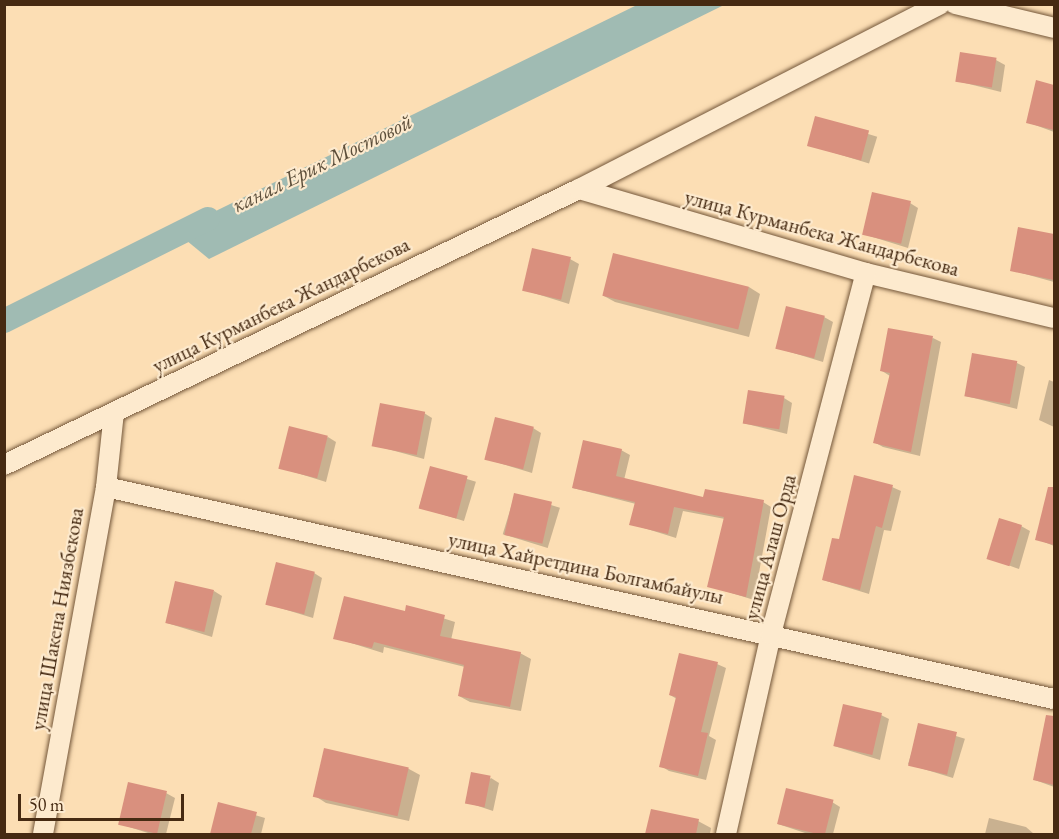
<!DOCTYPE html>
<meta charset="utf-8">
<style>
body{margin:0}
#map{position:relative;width:1059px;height:839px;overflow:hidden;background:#fcdeb4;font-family:"EB Garamond",serif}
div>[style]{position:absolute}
.water>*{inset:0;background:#a0bbb3}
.shadow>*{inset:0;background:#0003;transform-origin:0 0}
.canal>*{height:24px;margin:-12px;padding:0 12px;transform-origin:12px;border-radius:12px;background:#a0bbb3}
.building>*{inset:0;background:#d9907e;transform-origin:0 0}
.roads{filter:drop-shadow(0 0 2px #74573a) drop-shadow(0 0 2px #74573a)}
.minor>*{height:20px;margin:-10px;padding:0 10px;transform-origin:10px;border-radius:10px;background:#fdeace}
span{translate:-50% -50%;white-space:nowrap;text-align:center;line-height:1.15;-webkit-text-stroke:4.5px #fdeace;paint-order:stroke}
.street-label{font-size:21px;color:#462a12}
.water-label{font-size:22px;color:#5c4e3a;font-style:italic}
.frame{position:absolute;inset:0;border:6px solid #462a12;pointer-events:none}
.scale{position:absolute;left:18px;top:794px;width:166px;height:27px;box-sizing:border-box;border:3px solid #462a12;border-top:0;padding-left:8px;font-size:18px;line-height:21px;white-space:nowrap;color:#462a12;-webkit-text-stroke:4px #fdeace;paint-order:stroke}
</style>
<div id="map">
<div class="water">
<div style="clip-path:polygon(639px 4px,724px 5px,209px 259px,175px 231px)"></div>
</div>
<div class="shadow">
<div style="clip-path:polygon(996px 60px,1005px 65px,1001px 92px,957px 81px)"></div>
<div style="clip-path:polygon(1037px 82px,1054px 86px,1054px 132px,1027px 122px)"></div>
<div style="left:816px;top:118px;width:64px;height:28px;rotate:17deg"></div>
<div style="clip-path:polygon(910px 203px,918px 208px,908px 248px,863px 234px)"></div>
<div style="clip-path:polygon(1019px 229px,1054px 236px,1054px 282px,1011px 270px)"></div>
<div style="clip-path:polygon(570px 259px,579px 264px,569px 304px,524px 290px)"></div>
<div style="clip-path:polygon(749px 287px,760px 294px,749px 337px,615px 302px,604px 296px)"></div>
<div style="clip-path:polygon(824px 317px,833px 322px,823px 362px,777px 348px)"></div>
<div style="clip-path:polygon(933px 338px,941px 342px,920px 456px,883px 447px,874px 442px,890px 376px,882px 371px)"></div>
<div style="clip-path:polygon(1017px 363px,1025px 367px,1017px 409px,966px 396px)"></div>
<div style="clip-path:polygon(1049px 380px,1054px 382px,1054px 427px,1039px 420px)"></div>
<div style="clip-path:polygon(784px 398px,792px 403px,787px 434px,743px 423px)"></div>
<div style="clip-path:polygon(424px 413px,432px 418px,424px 459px,373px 445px)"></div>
<div style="clip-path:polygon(533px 428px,541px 433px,532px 473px,486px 459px)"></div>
<div style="clip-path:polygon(328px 437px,336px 442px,326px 482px,281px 468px)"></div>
<div style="clip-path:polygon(621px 450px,630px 455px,624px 480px,704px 499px,763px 502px,771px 507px,754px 600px,709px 586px,725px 519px,683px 511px,676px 538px,631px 524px,636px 504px,573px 488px)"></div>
<div style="left:431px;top:468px;width:47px;height:41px;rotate:17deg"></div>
<div style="clip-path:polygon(892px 487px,901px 491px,891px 531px,884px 530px,869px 594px,823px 580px,840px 541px)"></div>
<div style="left:515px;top:494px;width:47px;height:42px;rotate:17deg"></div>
<div style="clip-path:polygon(1045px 502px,1054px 505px,1054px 546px,1037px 539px)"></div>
<div style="clip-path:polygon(1021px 526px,1030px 531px,1019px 569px,989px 558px)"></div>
<div style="clip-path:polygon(314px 573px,322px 578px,313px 618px,267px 604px)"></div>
<div style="clip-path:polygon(214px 591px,222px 596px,212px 637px,167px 623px)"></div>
<div style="clip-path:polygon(408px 607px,455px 622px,451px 640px,520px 653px,531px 659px,521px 711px,470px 702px,459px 696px,465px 667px,384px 647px,383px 653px,335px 638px,406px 613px)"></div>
<div style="clip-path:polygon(717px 664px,726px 668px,709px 736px,716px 740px,706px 780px,669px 771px,661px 766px,677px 699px,670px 695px)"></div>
<div style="clip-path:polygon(881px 715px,889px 719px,880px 760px,834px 746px)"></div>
<div style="left:920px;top:725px;width:47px;height:41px;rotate:17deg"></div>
<div style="clip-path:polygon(1043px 738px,1054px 740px,1054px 787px,1035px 780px)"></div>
<div style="clip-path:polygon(325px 750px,409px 769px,420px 775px,409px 821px,326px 803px,315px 796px)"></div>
<div style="clip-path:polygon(491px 778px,499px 783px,493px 811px,466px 802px)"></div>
<div style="clip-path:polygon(166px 793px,175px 798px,166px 834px,151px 834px,120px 824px)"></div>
<div style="clip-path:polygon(832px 802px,840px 807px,833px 834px,808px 834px,778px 824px)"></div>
<div style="clip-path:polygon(219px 804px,265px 818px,261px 834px,212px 834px)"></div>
<div style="clip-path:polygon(652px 811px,698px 821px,711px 828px,710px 834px,647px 834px)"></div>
<div style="clip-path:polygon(989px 818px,1026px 827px,1034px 834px,985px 834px)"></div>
</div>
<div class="canal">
<div style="left:4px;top:321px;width:228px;rotate:-26.6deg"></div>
</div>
<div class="building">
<div style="left:960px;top:52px;width:37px;height:30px;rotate:9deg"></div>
<div style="clip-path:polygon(1036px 80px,1054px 85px,1054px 130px,1026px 123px)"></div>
<div style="left:815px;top:116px;width:56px;height:31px;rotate:15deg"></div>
<div style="left:872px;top:192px;width:40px;height:44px;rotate:13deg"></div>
<div style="clip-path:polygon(1018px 227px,1054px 234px,1054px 280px,1010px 271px)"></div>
<div style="left:532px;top:248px;width:40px;height:44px;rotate:13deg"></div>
<div style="left:613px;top:253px;width:140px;height:44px;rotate:14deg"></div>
<div style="left:786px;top:306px;width:40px;height:44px;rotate:14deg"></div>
<div style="clip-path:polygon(888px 328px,933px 336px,911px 452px,873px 443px,890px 373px,880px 371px)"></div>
<div style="left:972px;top:353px;width:46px;height:44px;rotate:10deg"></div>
<div style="left:748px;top:390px;width:37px;height:34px;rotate:9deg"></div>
<div style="left:380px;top:403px;width:46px;height:44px;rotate:11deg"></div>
<div style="left:495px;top:417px;width:40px;height:44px;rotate:14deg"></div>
<div style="left:289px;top:426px;width:40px;height:44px;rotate:14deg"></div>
<div style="clip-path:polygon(583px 440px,622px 449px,616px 476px,703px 497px,705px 489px,764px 500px,746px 597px,707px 587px,724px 517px,674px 507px,668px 534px,629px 525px,635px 502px,572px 488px)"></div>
<div style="left:430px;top:466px;width:39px;height:44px;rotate:15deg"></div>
<div style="clip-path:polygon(854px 475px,893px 485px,882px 528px,876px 526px,860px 590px,822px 580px,832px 538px,839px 539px)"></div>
<div style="clip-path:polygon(1048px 487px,1054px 487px,1054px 545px,1035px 540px)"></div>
<div style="left:514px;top:493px;width:39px;height:43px;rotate:13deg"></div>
<div style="left:999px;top:518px;width:24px;height:43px;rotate:17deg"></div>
<div style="left:276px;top:562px;width:40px;height:44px;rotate:14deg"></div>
<div style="left:175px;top:581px;width:40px;height:43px;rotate:13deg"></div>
<div style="clip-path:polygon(344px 596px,405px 611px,406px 605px,445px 615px,440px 636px,521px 652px,510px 707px,458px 696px,464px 665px,374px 642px,372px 648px,333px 639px)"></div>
<div style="clip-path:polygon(679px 653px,718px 662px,701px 732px,708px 733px,698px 776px,659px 767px,676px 697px,669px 695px)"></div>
<div style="left:843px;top:704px;width:40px;height:43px;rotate:13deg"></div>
<div style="clip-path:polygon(1046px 715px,1054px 716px,1054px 785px,1033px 780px)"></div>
<div style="left:918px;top:723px;width:40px;height:44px;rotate:13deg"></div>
<div style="left:324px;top:748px;width:87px;height:50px;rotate:13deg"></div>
<div style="left:471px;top:772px;width:20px;height:32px;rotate:11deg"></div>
<div style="left:128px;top:782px;width:40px;height:44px;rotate:13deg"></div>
<div style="left:786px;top:788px;width:49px;height:37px;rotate:14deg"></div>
<div style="clip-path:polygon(218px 802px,257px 812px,251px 834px,210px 834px)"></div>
<div style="clip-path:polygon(651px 809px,699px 819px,696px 834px,645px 834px)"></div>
</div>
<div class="roads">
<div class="minor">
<div style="left:955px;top:4px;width:102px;rotate:13.6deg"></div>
<div style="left:579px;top:189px;width:299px;rotate:16.3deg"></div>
<div style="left:866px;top:273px;width:193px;rotate:13.5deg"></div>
<div style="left:4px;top:465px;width:638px;rotate:-25.64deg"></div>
<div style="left:579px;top:189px;width:406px;rotate:-27.1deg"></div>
<div style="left:106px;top:487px;width:971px;rotate:12.61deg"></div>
<div style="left:43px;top:834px;width:353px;rotate:-79.7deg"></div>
<div style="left:106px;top:487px;width:75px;rotate:-83.9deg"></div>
<div style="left:726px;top:834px;width:205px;rotate:-77.3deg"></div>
<div style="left:771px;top:634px;width:373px;rotate:-75.3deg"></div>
</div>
</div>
<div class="street-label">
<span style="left:822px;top:233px;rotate:15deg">улица Курманбека Жандарбекова</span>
<span style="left:281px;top:305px;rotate:-26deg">улица Курманбека Жандарбекова</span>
<span style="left:770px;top:547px;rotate:-75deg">улица Алаш Орда</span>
<span style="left:586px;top:568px;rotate:12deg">улица Хайретдина Болгамбайулы</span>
<span style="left:57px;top:619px;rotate:-80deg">улица Шакена Ниязбекова</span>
</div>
<div class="water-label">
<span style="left:322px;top:163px;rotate:-26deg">канал Ерик Мостовой</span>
</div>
<div class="frame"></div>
<div class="scale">50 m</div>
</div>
